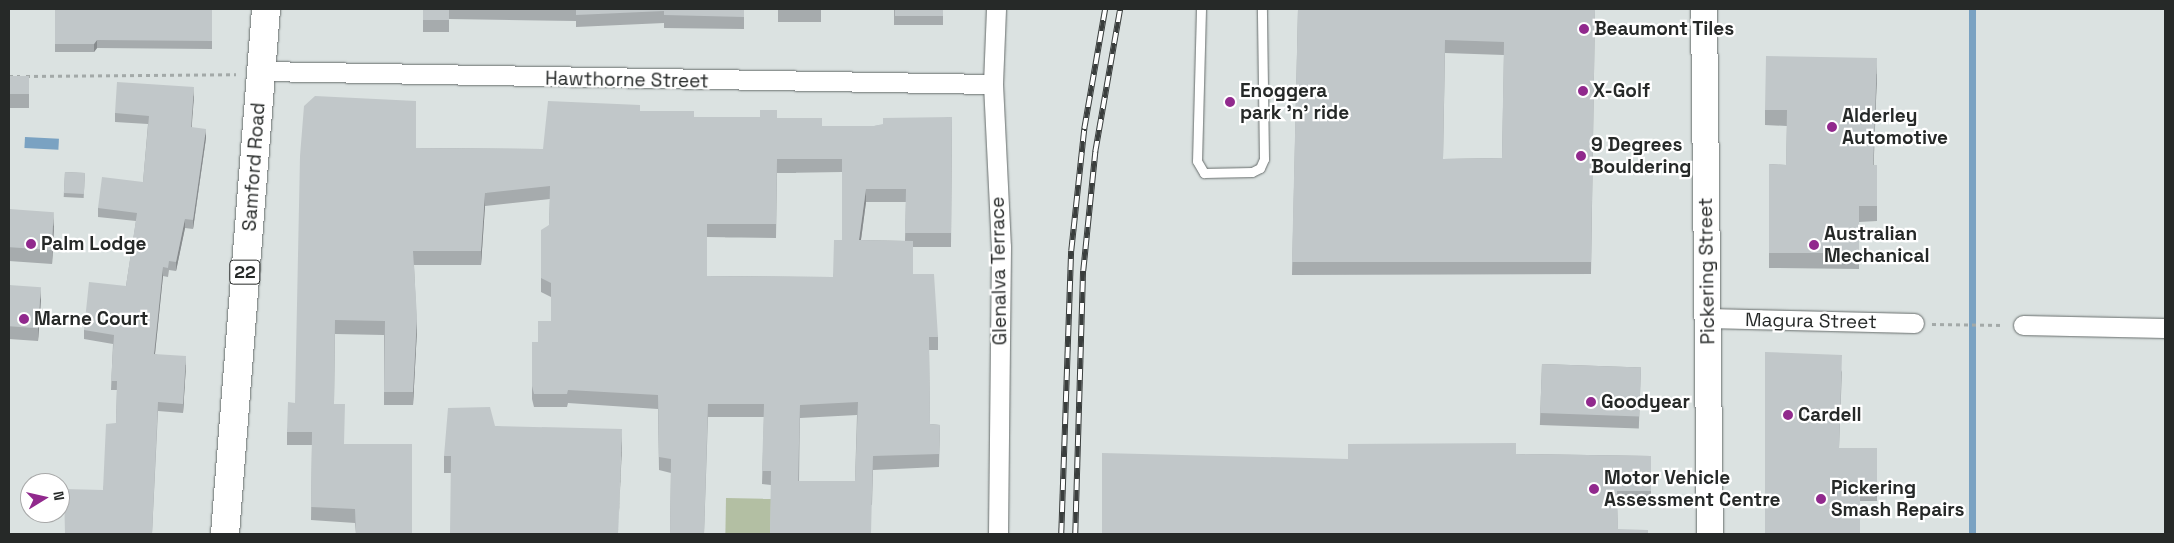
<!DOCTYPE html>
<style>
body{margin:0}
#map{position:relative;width:2174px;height:543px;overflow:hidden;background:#dbe2e1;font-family:"Space Grotesk",sans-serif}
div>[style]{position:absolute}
.green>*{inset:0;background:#b3bfa3;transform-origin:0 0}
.water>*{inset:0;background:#7aa2c2;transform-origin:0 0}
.stream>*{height:7px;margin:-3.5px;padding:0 3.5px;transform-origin:3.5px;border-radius:3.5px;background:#7aa2c2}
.path>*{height:3px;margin-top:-1.5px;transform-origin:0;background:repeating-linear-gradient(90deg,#a3a9a8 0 4px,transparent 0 8px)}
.roads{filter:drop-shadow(0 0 1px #676d6c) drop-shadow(0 0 1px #676d6c)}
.service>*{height:9px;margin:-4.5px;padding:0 4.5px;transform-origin:4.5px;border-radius:4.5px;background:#fff}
.minor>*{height:19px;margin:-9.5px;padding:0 9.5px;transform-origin:9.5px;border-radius:9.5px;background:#fff}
.secondary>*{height:26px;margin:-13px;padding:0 13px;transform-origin:13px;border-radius:13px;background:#fff}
.primary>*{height:28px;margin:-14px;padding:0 14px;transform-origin:14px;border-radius:14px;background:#fff}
.rail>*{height:5.5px;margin-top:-2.75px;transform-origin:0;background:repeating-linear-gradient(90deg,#fff 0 11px,#3a3e3d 0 22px);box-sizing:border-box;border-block:1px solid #3a3e3d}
.wall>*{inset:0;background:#a6abad;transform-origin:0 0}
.shaded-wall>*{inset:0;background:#878b8d}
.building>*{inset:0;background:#c1c7c9;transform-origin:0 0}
.dots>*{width:14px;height:14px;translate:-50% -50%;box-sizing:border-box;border:2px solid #fff;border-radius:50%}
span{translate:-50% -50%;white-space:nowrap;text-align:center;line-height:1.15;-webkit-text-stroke:4.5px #fff;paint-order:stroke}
.shield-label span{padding:1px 4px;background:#fff;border:1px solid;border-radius:4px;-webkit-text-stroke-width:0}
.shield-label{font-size:18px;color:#262928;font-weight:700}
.poi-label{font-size:19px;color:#262928;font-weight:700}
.left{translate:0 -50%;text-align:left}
.street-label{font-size:19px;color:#262928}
.frame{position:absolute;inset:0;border:10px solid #262928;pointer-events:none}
.north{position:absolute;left:20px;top:473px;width:50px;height:50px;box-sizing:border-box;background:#fff;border:1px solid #a8a9a9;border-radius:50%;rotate:81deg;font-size:14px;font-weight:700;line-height:20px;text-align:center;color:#262928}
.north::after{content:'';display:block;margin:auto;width:18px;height:22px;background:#91298d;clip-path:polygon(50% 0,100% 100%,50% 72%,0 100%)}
</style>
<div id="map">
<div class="green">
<div style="left:726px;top:498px;width:45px;height:36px;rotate:1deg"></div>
</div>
<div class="water">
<div style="left:25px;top:137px;width:34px;height:11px;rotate:3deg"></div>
</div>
<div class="stream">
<div style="left:1972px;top:534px;width:525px;rotate:-90deg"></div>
</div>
<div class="path">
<div style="left:9px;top:76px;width:11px"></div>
<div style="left:26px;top:76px;width:210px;rotate:-0.5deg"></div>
<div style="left:1932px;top:324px;width:72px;rotate:0.8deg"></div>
</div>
<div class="roads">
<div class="service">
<div style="left:1201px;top:9px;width:152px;rotate:91.5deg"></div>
<div style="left:1197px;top:161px;width:14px;rotate:60deg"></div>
<div style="left:1204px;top:173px;width:48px;rotate:-1.2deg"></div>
<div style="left:1252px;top:172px;width:9px;rotate:-27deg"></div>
<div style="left:1260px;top:168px;width:10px;rotate:-66deg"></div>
<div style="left:1264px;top:159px;width:150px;rotate:-90.8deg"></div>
</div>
<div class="minor">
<div style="left:996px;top:9px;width:75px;rotate:92.3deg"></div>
<div style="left:993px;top:84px;width:163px;rotate:87.2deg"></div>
<div style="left:1001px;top:247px;width:287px;rotate:90.6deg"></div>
<div style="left:261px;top:71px;width:732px;rotate:1.02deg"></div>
<div style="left:1707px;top:318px;width:207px;rotate:1.4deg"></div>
<div style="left:2023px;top:325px;width:142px;rotate:1.2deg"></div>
</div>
<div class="secondary">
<div style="left:1704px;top:9px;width:525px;rotate:89.35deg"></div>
</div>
<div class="primary">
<div style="left:225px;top:534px;width:527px;rotate:-85.53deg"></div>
</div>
</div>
<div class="rail">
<div style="left:1061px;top:534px;width:283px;rotate:-88deg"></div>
<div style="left:1071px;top:251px;width:123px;rotate:-83.9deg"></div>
<div style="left:1084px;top:129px;width:122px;rotate:-80.1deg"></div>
<div style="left:1075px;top:534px;width:263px;rotate:-88.3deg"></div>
<div style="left:1083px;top:271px;width:120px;rotate:-84.2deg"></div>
<div style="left:1095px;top:152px;width:145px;rotate:-80.1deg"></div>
</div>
<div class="wall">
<div style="clip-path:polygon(55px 9px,212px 9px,212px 49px,97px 48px,94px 52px,55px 52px)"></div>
<div style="clip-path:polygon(423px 9px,744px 9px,744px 29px,664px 28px,664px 23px,576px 27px,576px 21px,449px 19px,449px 32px,423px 32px)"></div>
<div style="left:778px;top:9px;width:43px;height:13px"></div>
<div style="left:894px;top:9px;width:49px;height:16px"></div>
<div style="clip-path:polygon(evenodd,1298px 9px,1595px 9px,1591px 274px,1292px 275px,1298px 9px,1445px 53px,1504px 55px,1502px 158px,1443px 159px,1445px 53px)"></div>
<div style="clip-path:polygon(1877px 74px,1873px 165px,1877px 165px,1877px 221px,1859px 222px,1859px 269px,1769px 268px,1769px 164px,1786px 165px,1787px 126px,1765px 125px,1765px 110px)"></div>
<div style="left:9px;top:76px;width:20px;height:32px"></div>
<div style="clip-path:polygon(194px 96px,191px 127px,206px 138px,193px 229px,185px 228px,176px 271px,169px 270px,168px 277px,163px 276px,155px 354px,186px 365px,183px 413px,158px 411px,152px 534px,64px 534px,103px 490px,116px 423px,117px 390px,111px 390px,113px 344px,84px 339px,84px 330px,126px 286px,136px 221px,98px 217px,98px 208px,143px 182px,148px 124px,115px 122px,115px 113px)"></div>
<div style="clip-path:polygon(evenodd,640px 111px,694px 117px,777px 118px,822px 126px,874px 126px,952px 117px,951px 247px,913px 247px,913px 274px,938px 337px,938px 350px,929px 350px,930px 424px,940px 425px,939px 467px,873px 470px,872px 505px,771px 485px,762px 484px,764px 417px,708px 417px,704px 534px,670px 534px,671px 473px,659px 470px,658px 409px,568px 403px,567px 407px,534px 407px,532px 399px,532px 342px,538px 342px,551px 321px,551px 297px,541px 292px,541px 254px,549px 225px,550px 199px,485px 206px,481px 265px,414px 265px,417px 330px,413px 405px,384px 405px,384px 335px,335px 334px,334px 404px,344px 444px,412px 534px,356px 534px,355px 523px,311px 520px,312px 445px,287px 445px,287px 432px,295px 403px,416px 148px,543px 149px,640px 111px,842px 172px,842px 240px,833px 277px,707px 276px,707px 237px,776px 238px,777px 173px,842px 172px,640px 111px,866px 202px,906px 202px,905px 241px,861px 240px,866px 202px,640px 111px,857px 415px,855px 481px,799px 481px,800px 418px,857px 415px)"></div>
<div style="left:65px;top:172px;width:20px;height:25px;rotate:3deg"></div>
<div style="clip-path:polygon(9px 209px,54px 226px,52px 264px,9px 261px)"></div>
<div style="clip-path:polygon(9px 285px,41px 299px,38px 341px,9px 339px)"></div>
<div style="left:1542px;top:364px;width:99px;height:61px;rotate:2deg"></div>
<div style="clip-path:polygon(1842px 370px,1839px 448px,1877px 448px,1877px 501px,1860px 501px,1765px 534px)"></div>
<div style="clip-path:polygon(495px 426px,622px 446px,451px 473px,444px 473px,444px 456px)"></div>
<div style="clip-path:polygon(1516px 454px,1651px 456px,1651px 506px,1617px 506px,1618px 529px,1102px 534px,1348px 459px)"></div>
</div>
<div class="shaded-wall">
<div style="clip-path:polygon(97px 40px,97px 48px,94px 52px,94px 44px)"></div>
<div style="clip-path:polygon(1877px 58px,1877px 74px,1873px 181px,1873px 165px)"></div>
<div style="clip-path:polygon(194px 87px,194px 96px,191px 136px,191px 127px)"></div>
<div style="clip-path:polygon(206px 129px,206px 138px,193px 229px,193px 220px)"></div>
<div style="clip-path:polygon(866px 189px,866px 202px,859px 254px,859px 240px)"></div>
<div style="clip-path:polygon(485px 193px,485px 206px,481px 265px,481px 251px)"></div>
<div style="clip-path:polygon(54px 212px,54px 226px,52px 264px,52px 250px)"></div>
<div style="clip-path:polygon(185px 219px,185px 228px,176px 271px,176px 262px)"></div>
<div style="clip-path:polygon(163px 267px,163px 276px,154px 363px,154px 354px)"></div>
<div style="clip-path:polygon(41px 287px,41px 299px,38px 341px,38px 329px)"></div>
<div style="clip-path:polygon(417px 317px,417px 330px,413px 405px,413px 392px)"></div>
<div style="clip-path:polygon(186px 356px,186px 365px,183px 413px,183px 404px)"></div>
<div style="clip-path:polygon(622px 429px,622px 446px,618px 534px)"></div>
</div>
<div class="building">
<div style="clip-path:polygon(55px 9px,212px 9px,212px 41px,97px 40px,94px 44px,55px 44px)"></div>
<div style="left:423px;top:9px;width:26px;height:11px"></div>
<div style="clip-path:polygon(567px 9px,744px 9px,744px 17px,664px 15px,664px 11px,576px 15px,576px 9px)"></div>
<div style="left:779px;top:9px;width:42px;height:1px"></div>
<div style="left:895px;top:9px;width:48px;height:7px"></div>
<div style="clip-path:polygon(evenodd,1298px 9px,1595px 9px,1591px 262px,1292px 262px,1298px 9px,1445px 40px,1504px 42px,1502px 158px,1443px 159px,1445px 40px)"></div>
<div style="clip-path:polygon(1766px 56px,1877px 58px,1873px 165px,1877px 165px,1877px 206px,1859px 206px,1859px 253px,1769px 253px,1769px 164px,1786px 165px,1787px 110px,1765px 110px)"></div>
<div style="left:9px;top:76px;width:20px;height:18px"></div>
<div style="clip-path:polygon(117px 82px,194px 87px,191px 127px,206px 129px,193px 220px,185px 219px,176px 262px,169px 261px,168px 268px,163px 267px,154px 354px,186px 356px,183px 404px,158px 402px,152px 534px,65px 534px,64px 489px,103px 490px,106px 424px,116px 423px,117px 381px,111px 381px,114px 335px,84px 330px,89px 282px,126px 286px,137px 213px,98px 208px,102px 177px,143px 182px,149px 116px,115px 113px)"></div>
<div style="clip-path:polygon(evenodd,315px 96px,416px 101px,416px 148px,543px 149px,548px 101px,640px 105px,640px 111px,694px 111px,694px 117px,760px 117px,760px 110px,777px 110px,777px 118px,822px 118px,822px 126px,874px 126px,883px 124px,883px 118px,952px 117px,951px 233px,905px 233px,906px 189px,866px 189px,859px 240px,913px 241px,913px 274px,934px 274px,938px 337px,929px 337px,930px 424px,940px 425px,939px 454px,873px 456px,872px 492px,871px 534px,770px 534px,771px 471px,762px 471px,764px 404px,708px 404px,704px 534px,670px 534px,671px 459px,659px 457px,658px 395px,568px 390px,567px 394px,534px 394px,532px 386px,532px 342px,538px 342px,538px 321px,551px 321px,551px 283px,541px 278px,541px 230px,549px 225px,550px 186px,485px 193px,481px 251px,413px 251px,417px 317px,413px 392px,384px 392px,385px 321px,335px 320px,334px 404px,345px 404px,344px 444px,412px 444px,412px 534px,356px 534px,355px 509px,311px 507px,312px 432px,287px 432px,288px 402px,295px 403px,300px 156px,304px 106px,315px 96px,777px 159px,842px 159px,842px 240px,834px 240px,833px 277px,707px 276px,707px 224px,776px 224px,777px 159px,315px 96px,858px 402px,855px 481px,798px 481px,800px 405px,858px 402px)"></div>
<div style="left:65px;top:172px;width:20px;height:21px;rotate:3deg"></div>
<div style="left:9px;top:209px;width:45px;height:38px;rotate:4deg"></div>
<div style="left:9px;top:285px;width:32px;height:41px;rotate:4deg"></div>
<div style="clip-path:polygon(1765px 352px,1842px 355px,1839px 448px,1877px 448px,1877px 486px,1860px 486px,1860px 534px,1765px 534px)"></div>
<div style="left:1542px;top:364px;width:99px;height:49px;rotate:2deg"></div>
<div style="clip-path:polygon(490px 407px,495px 426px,622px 429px,618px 534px,450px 534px,451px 456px,444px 456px,448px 408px)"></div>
<div style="clip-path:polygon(1516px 443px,1516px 454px,1651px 456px,1651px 491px,1617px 491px,1618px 529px,1648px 530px,1648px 534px,1102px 534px,1102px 453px,1348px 459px,1348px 444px)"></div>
</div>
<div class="dots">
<div style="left:1584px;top:29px;background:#91298d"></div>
<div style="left:1583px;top:91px;background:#91298d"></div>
<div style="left:1230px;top:102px;background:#91298d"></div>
<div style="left:1832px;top:127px;background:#91298d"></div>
<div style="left:1581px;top:156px;background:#91298d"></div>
<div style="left:31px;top:244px;background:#91298d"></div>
<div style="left:1814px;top:245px;background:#91298d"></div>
<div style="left:24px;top:319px;background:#91298d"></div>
<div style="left:1591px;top:402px;background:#91298d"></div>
<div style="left:1788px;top:415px;background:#91298d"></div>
<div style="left:1594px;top:489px;background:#91298d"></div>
<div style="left:1821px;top:499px;background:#91298d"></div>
</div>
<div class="shield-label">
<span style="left:245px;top:272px">22</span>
</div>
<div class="poi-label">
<span class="left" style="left:1594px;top:29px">Beaumont Tiles</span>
<span class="left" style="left:1240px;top:102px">Enoggera<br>park 'n' ride</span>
<span class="left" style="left:1593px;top:91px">X-Golf</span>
<span class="left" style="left:1842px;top:127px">Alderley<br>Automotive</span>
<span class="left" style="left:1591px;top:156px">9 Degrees<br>Bouldering</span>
<span class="left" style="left:1824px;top:245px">Australian<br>Mechanical</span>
<span class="left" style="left:41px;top:244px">Palm Lodge</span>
<span class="left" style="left:34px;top:319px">Marne Court</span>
<span class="left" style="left:1601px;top:402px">Goodyear</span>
<span class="left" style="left:1798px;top:415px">Cardell</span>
<span class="left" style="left:1604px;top:489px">Motor Vehicle<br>Assessment Centre</span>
<span class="left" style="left:1831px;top:499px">Pickering<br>Smash Repairs</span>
</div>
<div class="street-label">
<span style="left:627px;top:80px;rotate:1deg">Hawthorne Street</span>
<span style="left:254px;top:167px;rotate:-86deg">Samford Road</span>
<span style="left:999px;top:271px;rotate:-91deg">Glenalva Terrace</span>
<span style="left:1707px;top:271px;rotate:-91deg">Pickering Street</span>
<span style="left:1811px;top:321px;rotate:1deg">Magura Street</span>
</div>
<div class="frame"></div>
<div class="north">N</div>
</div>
